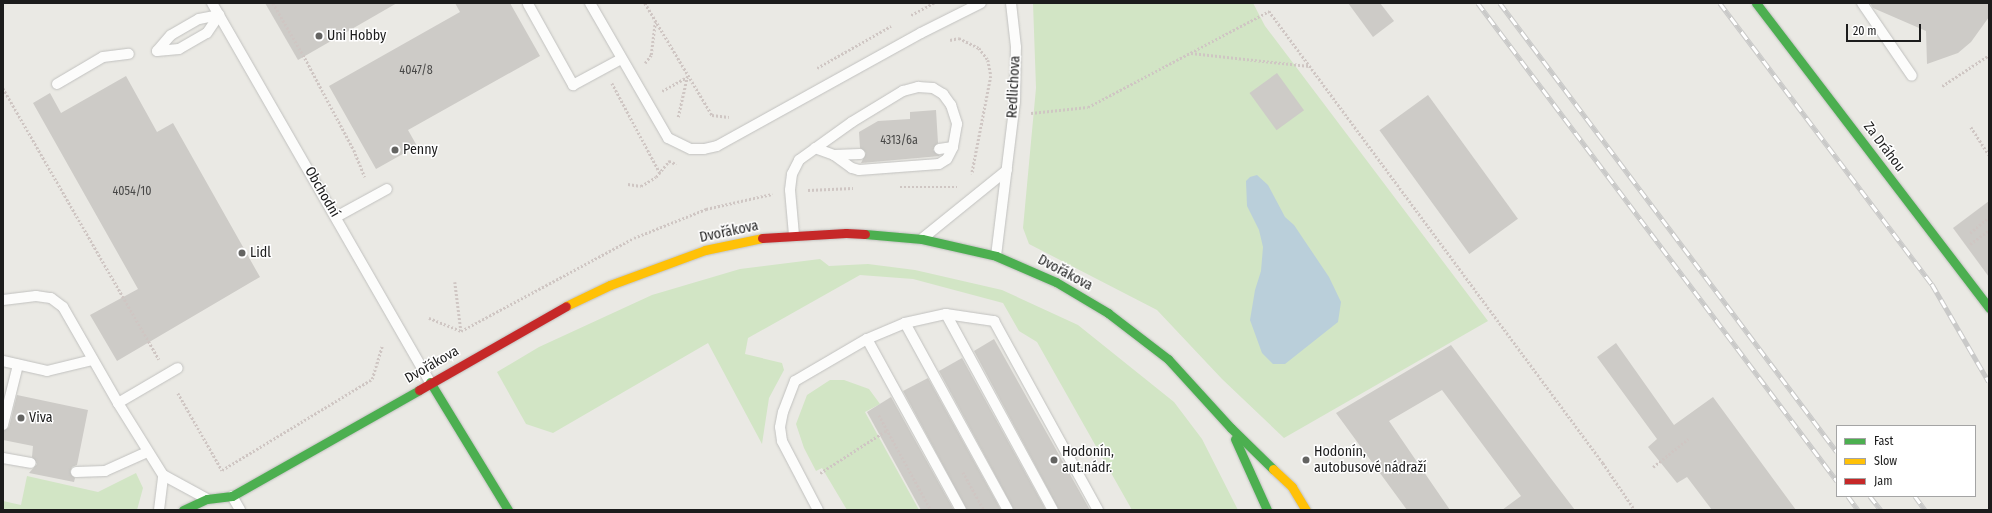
<!DOCTYPE html>
<meta charset="utf-8">
<style>
body{margin:0}
#map{position:relative;width:1992px;height:513px;overflow:hidden;background:#eae9e4;font-family:"Fira Sans Condensed",sans-serif}
div>[style]{position:absolute}
.grass>*{inset:0;background:#d2e5c5}
.water>*{inset:0;background:#bacfda}
.building>*{inset:0;background:#cdcbc7;transform-origin:0 0}
.path>*{height:2.5px;margin-top:-1.25px;transform-origin:0;background:repeating-linear-gradient(90deg,#cfc6c3 0 2px,transparent 0 4px)}
.roads{filter:drop-shadow(0 0 1px #c1c1bf) drop-shadow(0 0 1px #c1c1bf)}
.lane>*{height:10px;margin:-5px;padding:0 5px;transform-origin:5px;border-radius:5px;background:#fcfcfb}
.fast>*{height:9px;margin:-4.5px;padding:0 4.5px;transform-origin:4.5px;border-radius:4.5px;background:#4caf50}
.slow>*{height:9px;margin:-4.5px;padding:0 4.5px;transform-origin:4.5px;border-radius:4.5px;background:#ffc107}
.jam>*{height:9px;margin:-4.5px;padding:0 4.5px;transform-origin:4.5px;border-radius:4.5px;background:#c62828}
.rail>*{height:4.5px;margin-top:-2.25px;transform-origin:0;background:repeating-linear-gradient(90deg,#fff 0 9px,#c9c9c8 0 18px);box-sizing:border-box;border-block:1px solid #c9c9c8}
.dots>*{width:11px;height:11px;translate:-50% -50%;box-sizing:border-box;border:2px solid #fff;border-radius:50%}
span{translate:-50% -50%;white-space:nowrap;text-align:center;line-height:1.15;-webkit-text-stroke:3px #fff;paint-order:stroke}
.number-label{font-size:12px;color:#484847}
.number-label span{-webkit-text-stroke-width:0}
.poi-label{font-size:14px;color:#1c1c1c}
.left{translate:0 -50%;text-align:left}
.street-label{font-size:14px;color:#1c1c1c}
.frame{position:absolute;inset:0;border:4px solid #1c1c1c;pointer-events:none}
.legend{position:absolute;left:1836px;top:425px;width:140px;height:72px;box-sizing:border-box;background:#fff;border:1px solid #a4a4a4;margin:0;padding:5px 7px;list-style:none;font-size:12px;color:#1c1c1c}
.legend li{display:flex;align-items:center;gap:8px;height:20px}
.legend b{width:20px;border:1px solid #a4a4a4}
.scale{position:absolute;left:1846px;top:24px;width:75px;height:18px;box-sizing:border-box;border:2px solid #1c1c1c;border-top:0;padding-left:5px;font-size:12px;line-height:14px;white-space:nowrap;color:#1c1c1c;-webkit-text-stroke:3px #fff;paint-order:stroke}
</style>
<div id="map">
<div class="grass">
<div style="clip-path:polygon(1033px 3px,1253px 3px,1265px 26px,1488px 321px,1284px 438px,1222px 379px,1157px 310px,1029px 244px,1023px 228px,1036px 88px)"></div>
<div style="clip-path:polygon(820px 259px,829px 266px,868px 264px,915px 270px,1002px 290px,1078px 325px,1174px 402px,1202px 439px,1238px 510px,1132px 510px,1037px 342px,1019px 331px,1003px 303px,913px 279px,860px 275px,748px 338px,745px 354px,782px 363px,784px 370px,769px 398px,762px 444px,708px 343px,553px 433px,526px 424px,497px 372px,539px 347px,652px 295px,740px 269px)"></div>
<div style="clip-path:polygon(830px 380px,844px 380px,869px 389px,880px 404px,865px 412px,919px 510px,847px 510px,822px 468px,816px 471px,804px 448px,796px 424px,807px 395px)"></div>
<div style="clip-path:polygon(136px 473px,143px 488px,137px 510px,3px 510px,3px 501px,21px 505px,27px 476px,98px 492px)"></div>
</div>
<div class="water">
<div style="clip-path:polygon(1257px 175px,1268px 185px,1285px 217px,1294px 225px,1329px 277px,1341px 302px,1338px 322px,1285px 364px,1273px 364px,1262px 353px,1250px 320px,1255px 290px,1261px 271px,1263px 247px,1259px 230px,1247px 206px,1246px 181px,1250px 177px)"></div>
</div>
<div class="building">
<div style="clip-path:polygon(265px 3px,397px 3px,298px 60px)"></div>
<div style="clip-path:polygon(455px 3px,510px 3px,540px 56px,408px 130px,417px 146px,376px 169px,329px 86px,460px 12px)"></div>
<div style="clip-path:polygon(1348px 3px,1380px 3px,1394px 21px,1373px 37px)"></div>
<div style="clip-path:polygon(1870px 3px,1989px 3px,1989px 17px,1971px 42px,1958px 53px,1927px 64px,1926px 31px,1873px 8px)"></div>
<div style="left:1277px;top:73px;width:46px;height:34px;rotate:54deg"></div>
<div style="clip-path:polygon(126px 76px,157px 132px,173px 123px,260px 277px,117px 361px,90px 315px,138px 289px,33px 103px,50px 93px,61px 113px)"></div>
<div style="left:1428px;top:95px;width:153px;height:60px;rotate:54deg"></div>
<div style="clip-path:polygon(936px 110px,938px 143px,933px 150px,940px 156px,861px 163px,866px 153px,860px 148px,859px 132px,878px 121px,910px 119px,910px 112px)"></div>
<div style="clip-path:polygon(1989px 201px,1989px 277px,1953px 228px)"></div>
<div style="clip-path:polygon(994px 339px,1090px 510px,1059px 510px,974px 351px)"></div>
<div style="clip-path:polygon(1616px 343px,1674px 425px,1713px 397px,1796px 510px,1712px 510px,1687px 477px,1677px 483px,1648px 447px,1657px 439px,1597px 357px)"></div>
<div style="clip-path:polygon(1451px 345px,1549px 476px,1575px 510px,1502px 510px,1521px 496px,1442px 390px,1389px 421px,1450px 510px,1407px 510px,1336px 413px)"></div>
<div style="clip-path:polygon(962px 358px,1046px 510px,1014px 510px,939px 371px)"></div>
<div style="clip-path:polygon(928px 378px,1001px 510px,967px 510px,903px 391px)"></div>
<div style="clip-path:polygon(17px 395px,88px 410px,77px 465px,72px 467px,70px 472px,75px 478px,74px 482px,29px 473px,37px 464px,32px 457px,33px 446px,3px 440px,3px 431px,9px 427px)"></div>
<div style="clip-path:polygon(891px 397px,954px 510px,921px 510px,867px 412px)"></div>
</div>
<div class="path">
<div style="left:273px;top:3px;width:64px;rotate:59.8deg"></div>
<div style="left:305px;top:58px;width:104px;rotate:62deg"></div>
<div style="left:354px;top:150px;width:29px;rotate:68deg"></div>
<div style="left:645px;top:3px;width:131px;rotate:59.1deg"></div>
<div style="left:712px;top:115px;width:17px;rotate:7deg"></div>
<div style="left:911px;top:15px;width:26px;rotate:-28deg"></div>
<div style="left:950px;top:40px;width:9px;rotate:-13deg"></div>
<div style="left:959px;top:38px;width:22px;rotate:27deg"></div>
<div style="left:979px;top:48px;width:15px;rotate:53deg"></div>
<div style="left:988px;top:60px;width:16px;rotate:79deg"></div>
<div style="left:991px;top:76px;width:100px;rotate:101deg"></div>
<div style="left:1191px;top:53px;width:119px;rotate:6.3deg"></div>
<div style="left:645px;top:63px;width:10px;rotate:-53deg"></div>
<div style="left:651px;top:55px;width:33px;rotate:-83deg"></div>
<div style="left:817px;top:68px;width:85px;rotate:-29.6deg"></div>
<div style="left:612px;top:83px;width:102px;rotate:61.9deg"></div>
<div style="left:1942px;top:86px;width:56px;rotate:-33.4deg"></div>
<div style="left:3px;top:88px;width:313px;rotate:60.1deg"></div>
<div style="left:662px;top:91px;width:29px;rotate:-29deg"></div>
<div style="left:1031px;top:113px;width:57px;rotate:-6deg"></div>
<div style="left:1088px;top:107px;width:205px;rotate:-27.9deg"></div>
<div style="left:1269px;top:11px;width:562px;rotate:53.54deg"></div>
<div style="left:1603px;top:463px;width:57px;rotate:55.8deg"></div>
<div style="left:678px;top:117px;width:41px;rotate:-77.3deg"></div>
<div style="left:1971px;top:127px;width:33px;rotate:57deg"></div>
<div style="left:669px;top:161px;width:8px;rotate:23deg"></div>
<div style="left:628px;top:184px;width:13px;rotate:9deg"></div>
<div style="left:641px;top:186px;width:17px;rotate:-31deg"></div>
<div style="left:656px;top:177px;width:21px;rotate:-51deg"></div>
<div style="left:900px;top:187px;width:57px"></div>
<div style="left:808px;top:190px;width:45px;rotate:-2.5deg"></div>
<div style="left:1970px;top:233px;width:25px;rotate:-40deg"></div>
<div style="left:1970px;top:244px;width:24px;rotate:-36deg"></div>
<div style="left:455px;top:282px;width:48px;rotate:82.9deg"></div>
<div style="left:429px;top:318px;width:35px;rotate:22deg"></div>
<div style="left:461px;top:331px;width:196px;rotate:-28.3deg"></div>
<div style="left:634px;top:238px;width:78px;rotate:-21.9deg"></div>
<div style="left:706px;top:209px;width:68px;rotate:-12.8deg"></div>
<div style="left:178px;top:393px;width:89px;rotate:60.3deg"></div>
<div style="left:222px;top:470px;width:175px;rotate:-31.2deg"></div>
<div style="left:372px;top:379px;width:34px;rotate:-73deg"></div>
<div style="left:879px;top:415px;width:108px;rotate:61.3deg"></div>
<div style="left:1653px;top:467px;width:45px;rotate:-38.7deg"></div>
<div style="left:963px;top:472px;width:43px;rotate:61.1deg"></div>
<div style="left:820px;top:473px;width:80px;rotate:-32.7deg"></div>
</div>
<div class="roads">
<div class="lane">
<div style="left:212px;top:3px;width:437px;rotate:60.1deg"></div>
<div style="left:590px;top:3px;width:156px;rotate:60deg"></div>
<div style="left:668px;top:138px;width:25px;rotate:26deg"></div>
<div style="left:691px;top:149px;width:13px"></div>
<div style="left:704px;top:149px;width:13px;rotate:-13deg"></div>
<div style="left:717px;top:146px;width:233px;rotate:-29deg"></div>
<div style="left:921px;top:33px;width:67px;rotate:-26.6deg"></div>
<div style="left:1862px;top:3px;width:88px;rotate:55.6deg"></div>
<div style="left:528px;top:4px;width:93px;rotate:60.9deg"></div>
<div style="left:573px;top:85px;width:55px;rotate:-28.4deg"></div>
<div style="left:157px;top:51px;width:22px;rotate:-5deg"></div>
<div style="left:179px;top:49px;width:32px;rotate:-30deg"></div>
<div style="left:207px;top:33px;width:22px;rotate:-56deg"></div>
<div style="left:157px;top:51px;width:21px;rotate:-49deg"></div>
<div style="left:171px;top:35px;width:32px;rotate:-30deg"></div>
<div style="left:199px;top:19px;width:20px;rotate:-11deg"></div>
<div style="left:57px;top:84px;width:53px;rotate:-30.4deg"></div>
<div style="left:103px;top:57px;width:26px;rotate:-7deg"></div>
<div style="left:815px;top:148px;width:20px;rotate:20deg"></div>
<div style="left:834px;top:155px;width:26px;rotate:-2deg"></div>
<div style="left:834px;top:155px;width:22px;rotate:36deg"></div>
<div style="left:852px;top:168px;width:7px;rotate:16deg"></div>
<div style="left:859px;top:170px;width:80px;rotate:-4.3deg"></div>
<div style="left:939px;top:164px;width:9px;rotate:-32deg"></div>
<div style="left:947px;top:159px;width:13px;rotate:-63deg"></div>
<div style="left:336px;top:217px;width:58px;rotate:-28.8deg"></div>
<div style="left:794px;top:235px;width:45px;rotate:-95.1deg"></div>
<div style="left:790px;top:190px;width:16px;rotate:-83deg"></div>
<div style="left:792px;top:174px;width:16px;rotate:-63deg"></div>
<div style="left:799px;top:160px;width:65px;rotate:-35.6deg"></div>
<div style="left:852px;top:122px;width:60px;rotate:-31.3deg"></div>
<div style="left:903px;top:91px;width:16px;rotate:-15deg"></div>
<div style="left:918px;top:87px;width:15px;rotate:4deg"></div>
<div style="left:933px;top:88px;width:12px;rotate:31deg"></div>
<div style="left:943px;top:94px;width:14px;rotate:54deg"></div>
<div style="left:951px;top:105px;width:20px;rotate:72deg"></div>
<div style="left:957px;top:124px;width:23px;rotate:100deg"></div>
<div style="left:953px;top:147px;width:14px;rotate:172deg"></div>
<div style="left:923px;top:238px;width:108px;rotate:-39deg"></div>
<div style="left:996px;top:256px;width:155px;rotate:-83deg"></div>
<div style="left:1015px;top:102px;width:55px;rotate:-89deg"></div>
<div style="left:1016px;top:47px;width:44px;rotate:-96.5deg"></div>
<div style="left:3px;top:300px;width:33px;rotate:-7deg"></div>
<div style="left:36px;top:296px;width:15px;rotate:8deg"></div>
<div style="left:51px;top:298px;width:15px;rotate:37deg"></div>
<div style="left:63px;top:307px;width:111px;rotate:60.2deg"></div>
<div style="left:118px;top:403px;width:85px;rotate:58deg"></div>
<div style="left:163px;top:475px;width:50px;rotate:28.6deg"></div>
<div style="left:946px;top:314px;width:223px;rotate:61.4deg"></div>
<div style="left:905px;top:323px;width:213px;rotate:61.2deg"></div>
<div style="left:867px;top:339px;width:195px;rotate:61.2deg"></div>
<div style="left:3px;top:361px;width:45px;rotate:12.8deg"></div>
<div style="left:47px;top:371px;width:46px;rotate:-13.7deg"></div>
<div style="left:118px;top:403px;width:69px;rotate:-30.3deg"></div>
<div style="left:3px;top:425px;width:62px;rotate:-76deg"></div>
<div style="left:3px;top:458px;width:28px;rotate:10deg"></div>
<div style="left:76px;top:472px;width:29px;rotate:-2deg"></div>
<div style="left:105px;top:471px;width:46px;rotate:-24.3deg"></div>
<div style="left:232px;top:496px;width:16px;rotate:60deg"></div>
<div style="left:159px;top:510px;width:35px;rotate:-83deg"></div>
<div style="left:818px;top:510px;width:78px;rotate:-117.6deg"></div>
<div style="left:782px;top:441px;width:14px;rotate:-98deg"></div>
<div style="left:780px;top:427px;width:15px;rotate:-79deg"></div>
<div style="left:783px;top:412px;width:33px;rotate:-69deg"></div>
<div style="left:795px;top:381px;width:83px;rotate:-30.3deg"></div>
<div style="left:867px;top:339px;width:41px;rotate:-22.8deg"></div>
<div style="left:905px;top:323px;width:42px;rotate:-12.4deg"></div>
<div style="left:946px;top:314px;width:49px;rotate:8.3deg"></div>
<div style="left:994px;top:321px;width:216px;rotate:61.2deg"></div>
</div>
<div class="fast">
<div style="left:1756px;top:3px;width:384px;rotate:52.6deg"></div>
<div style="left:865px;top:234px;width:57px;rotate:5deg"></div>
<div style="left:922px;top:239px;width:76px;rotate:12.9deg"></div>
<div style="left:996px;top:256px;width:65px;rotate:23.4deg"></div>
<div style="left:1056px;top:282px;width:61px;rotate:30.8deg"></div>
<div style="left:1108px;top:313px;width:76px;rotate:37.5deg"></div>
<div style="left:1168px;top:359px;width:93px;rotate:47.6deg"></div>
<div style="left:1231px;top:428px;width:59px;rotate:44.3deg"></div>
<div style="left:430px;top:382px;width:150px;rotate:58.6deg"></div>
<div style="left:1235px;top:439px;width:78px;rotate:65.7deg"></div>
<div style="left:183px;top:510px;width:26px;rotate:-25deg"></div>
<div style="left:207px;top:499px;width:25px;rotate:-7deg"></div>
<div style="left:232px;top:496px;width:215px;rotate:-29.5deg"></div>
</div>
<div class="slow">
<div style="left:566px;top:306px;width:49px;rotate:-25.5deg"></div>
<div style="left:610px;top:285px;width:101px;rotate:-20.2deg"></div>
<div style="left:705px;top:250px;width:58px;rotate:-11.9deg"></div>
<div style="left:1273px;top:469px;width:26px;rotate:43deg"></div>
<div style="left:1292px;top:487px;width:27px;rotate:59deg"></div>
</div>
<div class="jam">
<div style="left:762px;top:238px;width:84px;rotate:-3.4deg"></div>
<div style="left:846px;top:233px;width:19px;rotate:3deg"></div>
<div style="left:419px;top:390px;width:169px;rotate:-29.7deg"></div>
</div>
</div>
<div class="rail">
<div style="left:1478px;top:3px;width:598px;rotate:53.09deg"></div>
<div style="left:1500px;top:3px;width:561px;rotate:53.11deg"></div>
<div style="left:1720px;top:3px;width:352px;rotate:53deg"></div>
<div style="left:1932px;top:284px;width:113px;rotate:59.8deg"></div>
<div style="left:1848px;top:496px;width:17px;rotate:54deg"></div>
<div style="left:1870px;top:496px;width:18px;rotate:52deg"></div>
<div style="left:1915px;top:496px;width:17px;rotate:54deg"></div>
</div>
<div class="dots">
<div style="left:319px;top:36px;background:#646462"></div>
<div style="left:395px;top:150px;background:#646462"></div>
<div style="left:242px;top:253px;background:#646462"></div>
<div style="left:21px;top:418px;background:#646462"></div>
<div style="left:1054px;top:460px;background:#646462"></div>
<div style="left:1306px;top:460px;background:#646462"></div>
</div>
<div class="number-label">
<span style="left:416px;top:71px">4047/8</span>
<span style="left:899px;top:141px">4313/6a</span>
<span style="left:132px;top:192px">4054/10</span>
</div>
<div class="poi-label">
<span class="left" style="left:327px;top:36px">Uni Hobby</span>
<span class="left" style="left:403px;top:150px">Penny</span>
<span class="left" style="left:250px;top:253px">Lidl</span>
<span class="left" style="left:29px;top:418px">Viva</span>
<span class="left" style="left:1062px;top:460px">Hodonín,<br>aut.nádr.</span>
<span class="left" style="left:1314px;top:460px">Hodonín,<br>autobusové nádraží</span>
</div>
<div class="street-label">
<span style="left:1014px;top:87px;rotate:-87deg">Redlichova</span>
<span style="left:1884px;top:147px;rotate:53deg">Za Dráhou</span>
<span style="left:322px;top:192px;rotate:60deg">Obchodní</span>
<span style="left:729px;top:232px;rotate:-12deg">Dvořákova</span>
<span style="left:1065px;top:273px;rotate:28deg">Dvořákova</span>
<span style="left:432px;top:365px;rotate:-30deg">Dvořákova</span>
</div>
<div class="frame"></div>
<ul class="legend">
<li><b style="height:5px;background:#4caf50"></b>Fast</li>
<li><b style="height:5px;background:#ffc107"></b>Slow</li>
<li><b style="height:5px;background:#c62828"></b>Jam</li>
</ul>
<div class="scale">20 m</div>
</div>
